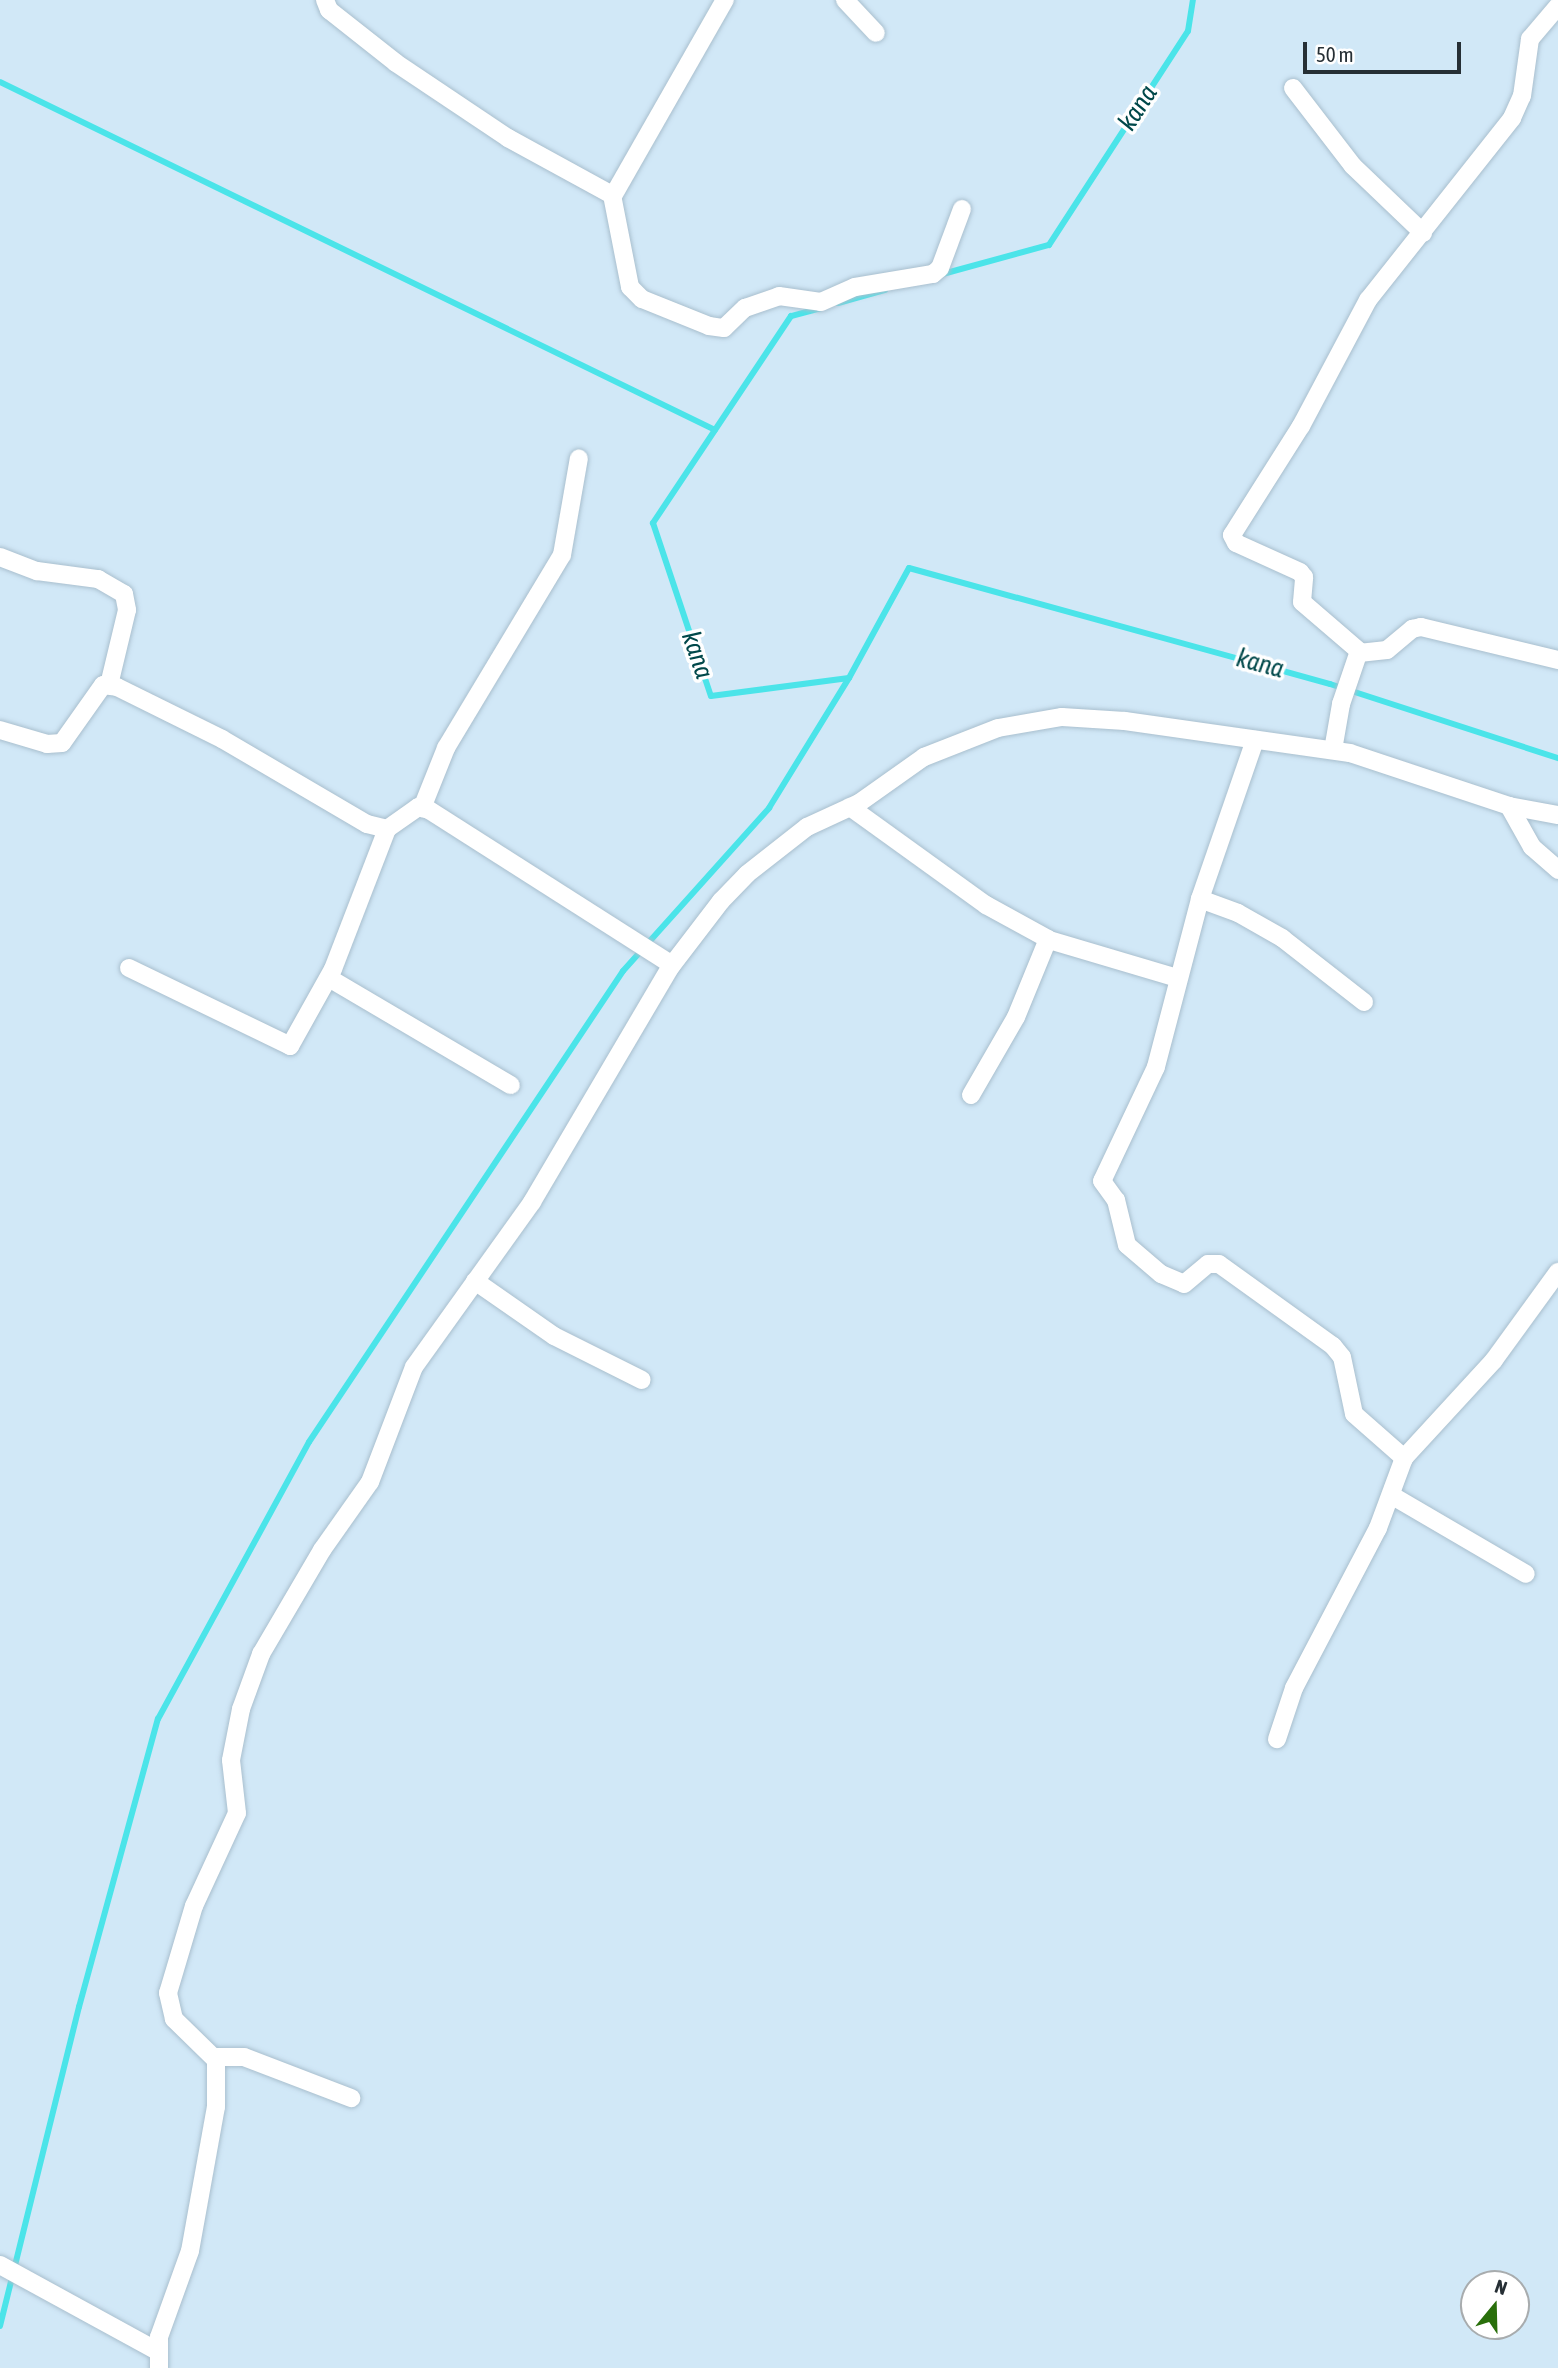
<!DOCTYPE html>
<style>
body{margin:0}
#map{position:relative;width:1558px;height:2368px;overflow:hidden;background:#d1e8f7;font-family:"Asap Condensed",sans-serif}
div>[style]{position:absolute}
.stream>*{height:6px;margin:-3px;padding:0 3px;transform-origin:3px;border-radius:3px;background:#4be4e9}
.roads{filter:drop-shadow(0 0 2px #a9bfce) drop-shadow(0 0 2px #a9bfce)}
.minor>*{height:18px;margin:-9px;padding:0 9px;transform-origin:9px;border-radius:9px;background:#fff}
span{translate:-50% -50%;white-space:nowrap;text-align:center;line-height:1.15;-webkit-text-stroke:7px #fff;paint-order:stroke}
.water-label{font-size:26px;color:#00484a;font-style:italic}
.north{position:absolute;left:1460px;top:2270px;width:70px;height:70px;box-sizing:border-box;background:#fff;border:2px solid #a8acae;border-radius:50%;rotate:19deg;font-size:19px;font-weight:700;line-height:28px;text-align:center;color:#262f35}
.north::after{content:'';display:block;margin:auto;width:24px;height:32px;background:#296f0b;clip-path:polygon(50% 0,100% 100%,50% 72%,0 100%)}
.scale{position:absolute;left:1303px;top:42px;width:158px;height:32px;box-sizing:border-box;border:4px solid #262f35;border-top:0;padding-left:9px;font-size:21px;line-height:24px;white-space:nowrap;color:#262f35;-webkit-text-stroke:5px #fff;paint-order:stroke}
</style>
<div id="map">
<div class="stream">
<div style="left:0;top:82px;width:795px;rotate:25.95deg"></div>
<div style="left:939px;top:275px;width:114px;rotate:-15.3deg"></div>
<div style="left:1049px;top:245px;width:255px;rotate:-57deg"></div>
<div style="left:1188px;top:31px;width:31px;rotate:-81deg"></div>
<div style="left:838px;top:303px;width:49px;rotate:-15.5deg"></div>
<div style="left:821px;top:308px;width:31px;rotate:165deg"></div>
<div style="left:791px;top:316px;width:249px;rotate:123.7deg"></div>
<div style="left:653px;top:523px;width:182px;rotate:71.5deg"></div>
<div style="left:711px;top:696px;width:139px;rotate:-7.4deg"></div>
<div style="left:849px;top:678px;width:125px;rotate:-61.4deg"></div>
<div style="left:909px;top:568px;width:437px;rotate:15.4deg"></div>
<div style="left:1330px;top:684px;width:240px;rotate:18deg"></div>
<div style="left:0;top:2326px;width:329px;rotate:-76.1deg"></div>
<div style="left:79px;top:2007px;width:299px;rotate:-74.7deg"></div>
<div style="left:158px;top:1719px;width:315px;rotate:-61.4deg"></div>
<div style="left:309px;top:1442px;width:566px;rotate:-56.31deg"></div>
<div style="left:623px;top:971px;width:219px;rotate:-48.1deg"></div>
<div style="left:769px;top:808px;width:153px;rotate:-58.4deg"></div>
</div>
<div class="roads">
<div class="minor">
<div style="left:325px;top:0;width:11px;rotate:68deg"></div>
<div style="left:329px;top:10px;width:85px;rotate:38.3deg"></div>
<div style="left:396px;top:63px;width:135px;rotate:33.8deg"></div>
<div style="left:508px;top:138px;width:119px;rotate:28.7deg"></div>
<div style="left:612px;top:195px;width:94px;rotate:78.9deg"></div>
<div style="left:630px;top:287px;width:17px;rotate:45deg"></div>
<div style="left:642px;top:299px;width:72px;rotate:21.9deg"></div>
<div style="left:709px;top:326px;width:15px;rotate:8deg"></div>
<div style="left:724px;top:328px;width:29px;rotate:-44deg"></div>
<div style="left:745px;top:308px;width:36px;rotate:-19deg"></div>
<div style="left:779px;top:296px;width:42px;rotate:8.1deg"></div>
<div style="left:821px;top:302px;width:37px;rotate:-24deg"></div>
<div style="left:855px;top:287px;width:79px;rotate:-9.5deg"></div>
<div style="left:933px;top:274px;width:9px;rotate:-41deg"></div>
<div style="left:940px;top:268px;width:63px;rotate:-69.6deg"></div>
<div style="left:845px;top:0;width:45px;rotate:46.8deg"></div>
<div style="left:1293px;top:88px;width:98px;rotate:52.4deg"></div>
<div style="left:1353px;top:166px;width:97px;rotate:43.7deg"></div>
<div style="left:613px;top:196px;width:226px;rotate:-60.3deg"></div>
<div style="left:0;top:557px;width:40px;rotate:21deg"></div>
<div style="left:37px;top:571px;width:62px;rotate:7.5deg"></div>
<div style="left:98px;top:579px;width:30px;rotate:30deg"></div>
<div style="left:124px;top:594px;width:16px;rotate:79deg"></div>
<div style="left:127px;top:610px;width:77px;rotate:103.5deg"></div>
<div style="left:1359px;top:653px;width:28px;rotate:-6deg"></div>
<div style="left:1387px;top:650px;width:33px;rotate:-40deg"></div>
<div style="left:1412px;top:629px;width:9px;rotate:-13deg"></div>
<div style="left:1421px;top:627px;width:141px;rotate:13.5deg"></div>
<div style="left:0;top:730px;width:49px;rotate:16.6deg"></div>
<div style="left:47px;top:744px;width:15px;rotate:-4deg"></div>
<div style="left:62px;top:743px;width:71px;rotate:-54.7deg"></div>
<div style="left:103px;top:685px;width:14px;rotate:8deg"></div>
<div style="left:117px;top:687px;width:117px;rotate:26.3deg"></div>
<div style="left:222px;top:739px;width:168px;rotate:30.4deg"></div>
<div style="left:367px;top:824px;width:21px;rotate:14deg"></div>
<div style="left:387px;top:829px;width:38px;rotate:-35deg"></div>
<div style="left:418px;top:807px;width:11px;rotate:15deg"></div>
<div style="left:429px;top:810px;width:288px;rotate:32.5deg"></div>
<div style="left:1255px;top:740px;width:168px;rotate:109.1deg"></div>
<div style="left:1200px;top:899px;width:174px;rotate:104.7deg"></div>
<div style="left:1156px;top:1067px;width:126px;rotate:115.3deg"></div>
<div style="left:1102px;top:1181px;width:24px;rotate:54deg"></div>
<div style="left:1116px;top:1200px;width:46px;rotate:76.3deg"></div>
<div style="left:1127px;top:1245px;width:45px;rotate:40.5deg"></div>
<div style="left:1161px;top:1274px;width:25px;rotate:23deg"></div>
<div style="left:1184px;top:1284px;width:31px;rotate:-40deg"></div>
<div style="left:1208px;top:1264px;width:11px"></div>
<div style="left:1219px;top:1264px;width:140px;rotate:35.7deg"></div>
<div style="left:1333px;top:1346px;width:14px;rotate:51deg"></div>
<div style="left:1342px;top:1357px;width:58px;rotate:78.1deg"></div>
<div style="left:1354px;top:1414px;width:67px;rotate:41.3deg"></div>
<div style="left:1404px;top:1458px;width:75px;rotate:110.4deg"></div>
<div style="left:1378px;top:1528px;width:181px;rotate:117.7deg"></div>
<div style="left:1294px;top:1688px;width:54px;rotate:108.4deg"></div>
<div style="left:1333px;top:750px;width:47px;rotate:-80.1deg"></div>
<div style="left:1341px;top:704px;width:56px;rotate:-71.2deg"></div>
<div style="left:1359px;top:651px;width:75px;rotate:-139.3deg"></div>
<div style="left:1302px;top:602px;width:25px;rotate:-85deg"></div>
<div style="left:1304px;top:577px;width:6px;rotate:-129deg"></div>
<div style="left:1300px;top:572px;width:70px;rotate:-155.6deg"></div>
<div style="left:1236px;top:543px;width:9px;rotate:-117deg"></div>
<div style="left:1232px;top:535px;width:129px;rotate:-57.7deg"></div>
<div style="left:1301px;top:426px;width:143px;rotate:-62deg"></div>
<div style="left:1368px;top:300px;width:232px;rotate:-51.6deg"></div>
<div style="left:1512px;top:118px;width:24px;rotate:-66deg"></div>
<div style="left:1522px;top:96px;width:58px;rotate:-82deg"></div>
<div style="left:1530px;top:39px;width:43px;rotate:-49.7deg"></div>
<div style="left:1509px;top:806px;width:47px;rotate:60.7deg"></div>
<div style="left:1532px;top:847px;width:35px;rotate:41deg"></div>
<div style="left:850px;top:807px;width:168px;rotate:35.8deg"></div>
<div style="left:986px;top:905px;width:71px;rotate:28.7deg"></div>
<div style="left:1048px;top:939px;width:84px;rotate:112.3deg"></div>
<div style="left:1016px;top:1017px;width:90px;rotate:120deg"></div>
<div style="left:422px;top:808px;width:65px;rotate:-68.2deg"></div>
<div style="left:446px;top:748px;width:225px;rotate:-59deg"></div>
<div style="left:562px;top:555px;width:98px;rotate:-80.1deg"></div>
<div style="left:1200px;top:899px;width:40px;rotate:20.2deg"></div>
<div style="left:1238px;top:913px;width:51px;rotate:29.6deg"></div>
<div style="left:1282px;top:938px;width:104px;rotate:38deg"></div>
<div style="left:1049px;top:940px;width:134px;rotate:16.5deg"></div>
<div style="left:129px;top:968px;width:179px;rotate:25.8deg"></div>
<div style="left:290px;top:1046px;width:88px;rotate:-60.8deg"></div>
<div style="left:333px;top:969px;width:150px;rotate:-68.9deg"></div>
<div style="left:329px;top:978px;width:211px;rotate:30.5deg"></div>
<div style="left:475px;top:1281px;width:96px;rotate:34.8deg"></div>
<div style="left:554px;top:1336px;width:98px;rotate:26.6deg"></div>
<div style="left:1404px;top:1458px;width:133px;rotate:-47.4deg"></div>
<div style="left:1494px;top:1360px;width:109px;rotate:-54deg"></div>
<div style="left:1391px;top:1495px;width:156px;rotate:30.3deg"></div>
<div style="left:214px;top:2057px;width:30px"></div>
<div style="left:244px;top:2057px;width:115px;rotate:21deg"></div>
<div style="left:0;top:2265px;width:179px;rotate:28.7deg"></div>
<div style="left:159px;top:2368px;width:31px;rotate:-90deg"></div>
<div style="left:159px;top:2337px;width:91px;rotate:-70.2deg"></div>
<div style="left:190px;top:2251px;width:146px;rotate:-79.8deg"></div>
<div style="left:216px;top:2107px;width:47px;rotate:-90deg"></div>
<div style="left:216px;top:2060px;width:59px;rotate:-135.7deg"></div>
<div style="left:174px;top:2019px;width:27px;rotate:-103deg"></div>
<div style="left:168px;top:1993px;width:91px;rotate:-73.4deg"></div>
<div style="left:194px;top:1906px;width:102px;rotate:-65.2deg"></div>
<div style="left:237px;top:1813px;width:53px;rotate:-96.5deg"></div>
<div style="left:231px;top:1760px;width:52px;rotate:-78.9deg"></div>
<div style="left:241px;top:1709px;width:59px;rotate:-70deg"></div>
<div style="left:261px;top:1654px;width:121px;rotate:-59.6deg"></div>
<div style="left:322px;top:1550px;width:83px;rotate:-54.8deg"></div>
<div style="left:370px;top:1482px;width:123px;rotate:-69.1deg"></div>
<div style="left:414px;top:1367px;width:203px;rotate:-54.4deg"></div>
<div style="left:532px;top:1202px;width:270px;rotate:-59.5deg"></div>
<div style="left:669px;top:969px;width:86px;rotate:-52.6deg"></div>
<div style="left:721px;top:901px;width:37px;rotate:-46deg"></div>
<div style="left:747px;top:874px;width:76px;rotate:-38.1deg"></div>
<div style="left:807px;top:827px;width:57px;rotate:-24.8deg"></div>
<div style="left:859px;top:803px;width:80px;rotate:-35.3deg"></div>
<div style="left:924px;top:757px;width:79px;rotate:-21.4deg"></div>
<div style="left:998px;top:728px;width:65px;rotate:-9.8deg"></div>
<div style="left:1062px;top:717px;width:63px;rotate:3.6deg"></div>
<div style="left:1125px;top:721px;width:227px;rotate:8.1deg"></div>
<div style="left:1350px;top:753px;width:168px;rotate:18.4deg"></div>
<div style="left:1509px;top:806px;width:50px;rotate:10.4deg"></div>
</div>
</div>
<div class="water-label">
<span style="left:1138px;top:108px;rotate:-57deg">kana</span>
<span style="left:697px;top:655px;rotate:71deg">kana</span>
<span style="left:1260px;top:664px;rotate:15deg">kana</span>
</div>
<div class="north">N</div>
<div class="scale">50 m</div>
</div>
